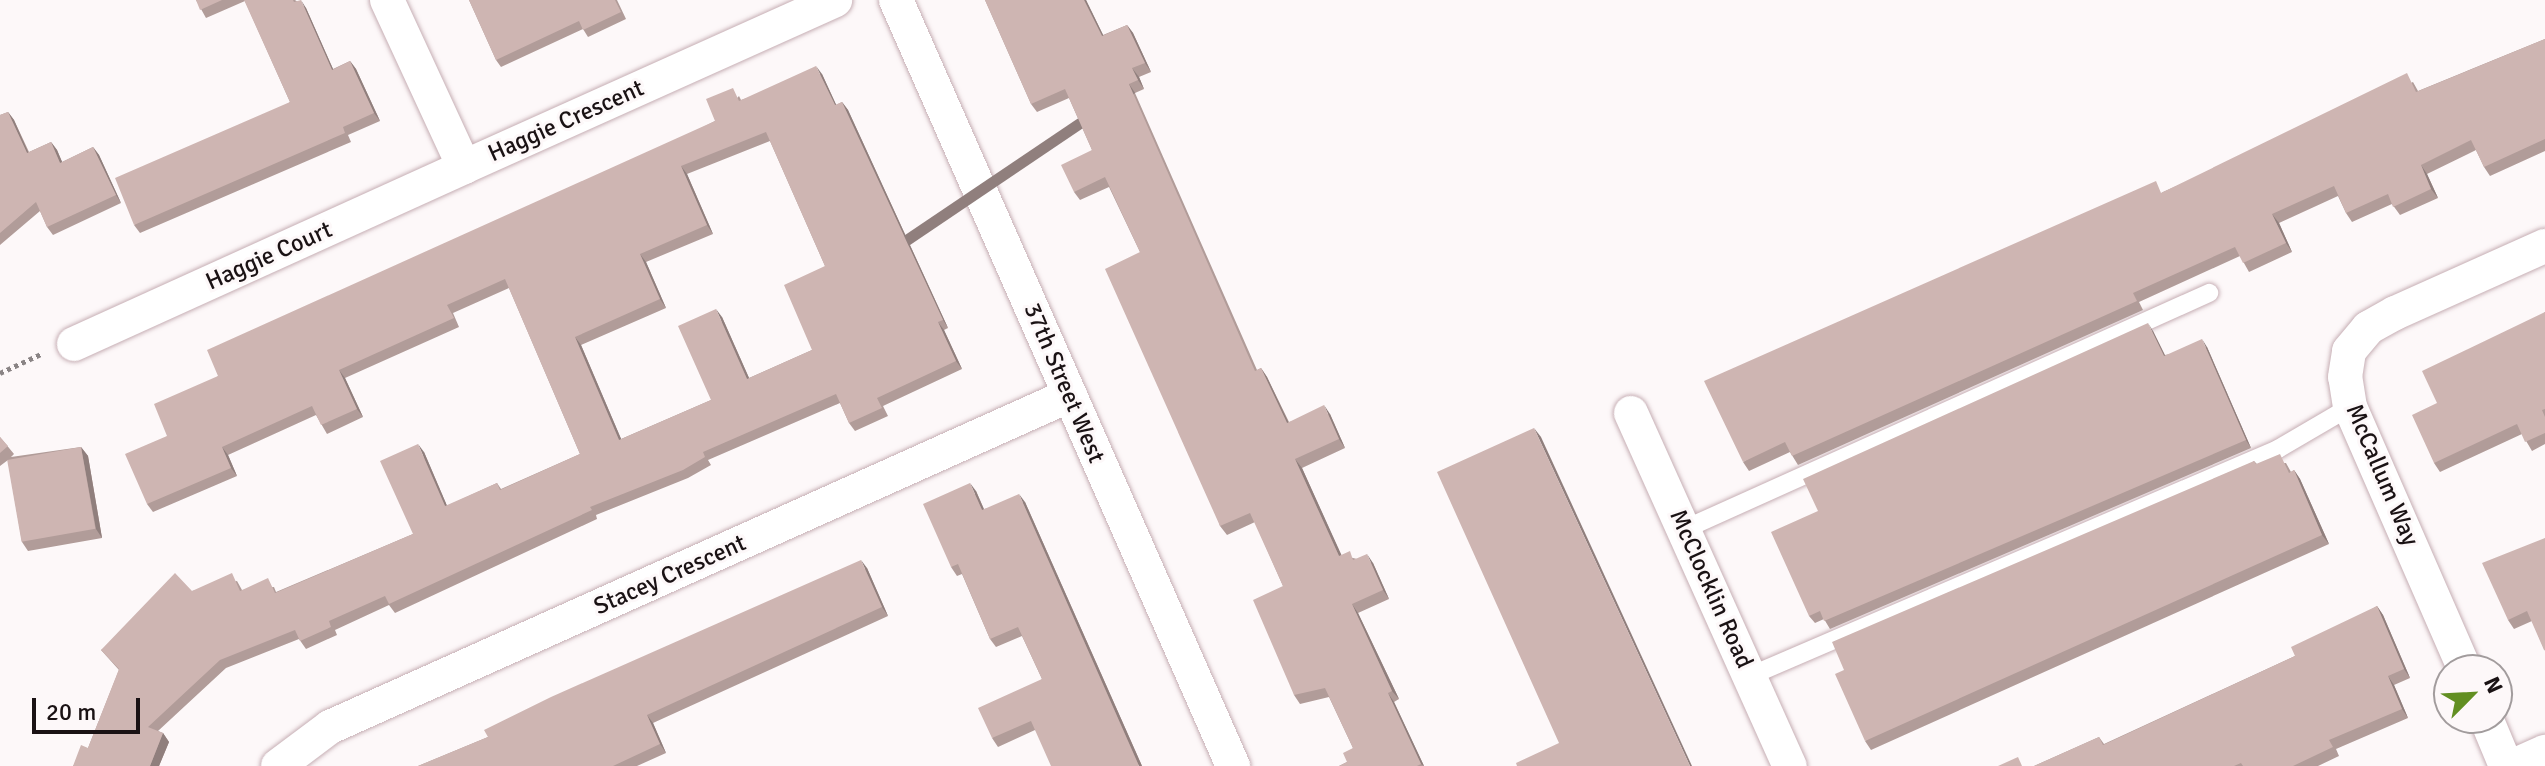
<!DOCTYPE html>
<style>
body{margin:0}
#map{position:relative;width:2545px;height:766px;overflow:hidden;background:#fdf8f9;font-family:Signika,sans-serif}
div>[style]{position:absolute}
.path>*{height:5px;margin-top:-2.5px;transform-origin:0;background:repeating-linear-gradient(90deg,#8a8485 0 4px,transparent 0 8px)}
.roads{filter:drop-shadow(0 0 2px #c6aeb4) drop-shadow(0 0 2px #c6aeb4)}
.lane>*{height:18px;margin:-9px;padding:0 9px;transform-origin:9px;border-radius:9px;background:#fff}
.street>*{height:34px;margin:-17px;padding:0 17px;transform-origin:17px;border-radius:17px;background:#fff}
.wall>*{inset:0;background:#b19c99}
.shaded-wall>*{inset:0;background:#907f7d;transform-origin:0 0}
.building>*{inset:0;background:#ceb5b2;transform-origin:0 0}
span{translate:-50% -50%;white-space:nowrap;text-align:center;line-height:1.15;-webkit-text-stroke:6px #fdf8f9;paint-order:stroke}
.street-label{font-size:24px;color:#1a1214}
.north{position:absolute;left:2433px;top:654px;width:80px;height:80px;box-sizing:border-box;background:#fdf8f9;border:2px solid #a29c9d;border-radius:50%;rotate:66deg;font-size:22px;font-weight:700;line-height:32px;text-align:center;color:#1a1214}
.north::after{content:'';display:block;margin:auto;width:28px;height:36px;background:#628f22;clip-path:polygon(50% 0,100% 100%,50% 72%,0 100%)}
.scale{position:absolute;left:32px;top:698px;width:108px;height:36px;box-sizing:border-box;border:4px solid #1a1214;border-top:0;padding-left:10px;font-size:24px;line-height:28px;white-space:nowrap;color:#1a1214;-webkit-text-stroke:6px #fdf8f9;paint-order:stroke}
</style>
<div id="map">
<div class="path">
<div style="left:0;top:373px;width:47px;rotate:-24.9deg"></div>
</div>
<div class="roads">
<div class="lane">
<div style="left:1685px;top:529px;width:575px;rotate:-24.25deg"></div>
<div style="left:1750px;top:676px;width:575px;rotate:-23.26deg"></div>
<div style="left:2278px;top:449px;width:83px;rotate:-30.3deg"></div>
</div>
<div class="street">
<div style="left:387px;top:0;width:184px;rotate:65.2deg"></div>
<div style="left:464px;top:167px;width:407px;rotate:-24.2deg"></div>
<div style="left:896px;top:0;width:837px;rotate:66.25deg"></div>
<div style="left:74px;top:344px;width:428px;rotate:-24.4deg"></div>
<div style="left:1631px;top:413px;width:387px;rotate:65.8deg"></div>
<div style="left:2465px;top:670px;width:287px;rotate:-113.6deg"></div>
<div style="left:2350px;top:407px;width:30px;rotate:-99deg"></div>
<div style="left:2345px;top:377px;width:26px;rotate:-81deg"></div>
<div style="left:2349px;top:351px;width:30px;rotate:-50deg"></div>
<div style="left:2368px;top:328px;width:31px;rotate:-29deg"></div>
<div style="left:2395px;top:313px;width:164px;rotate:-24.1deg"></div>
<div style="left:2486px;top:718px;width:52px;rotate:67.4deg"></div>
<div style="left:278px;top:766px;width:65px;rotate:-36.9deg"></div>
<div style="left:330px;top:727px;width:811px;rotate:-24.16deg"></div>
<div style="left:2513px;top:766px;width:35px;rotate:-24deg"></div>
</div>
</div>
<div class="wall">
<div style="clip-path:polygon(196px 0,295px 0,306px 8px,333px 69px,350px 61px,356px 69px,380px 121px,348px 135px,351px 142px,140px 233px,134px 225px,290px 102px,245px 1px,206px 18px)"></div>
<div style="clip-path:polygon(469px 0,617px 0,626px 19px,588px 37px,583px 29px,501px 67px,496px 60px)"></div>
<div style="clip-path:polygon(985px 0,1086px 0,1103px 35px,1127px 25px,1133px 33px,1151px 72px,1139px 77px,1144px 89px,1135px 93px,1257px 370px,1261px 368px,1267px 377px,1289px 422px,1330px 414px,1345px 448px,1302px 468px,1341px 555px,1373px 563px,1389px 599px,1358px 613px,1399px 699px,1394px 702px,1424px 766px,1339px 766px,1347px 762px,1353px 748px,1329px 697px,1300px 704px,1294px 695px,1283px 586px,1255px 522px,1227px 535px,1220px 526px,1140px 252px,1109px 187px,1080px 200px,1074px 192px,1092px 150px,1069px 98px,1037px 112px,1031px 104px)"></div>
<div style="clip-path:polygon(2545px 39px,2545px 151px,2490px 176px,2484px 167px,2476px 150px,2427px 174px,2438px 198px,2400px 215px,2392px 204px,2352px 222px,2346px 213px,2338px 196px,2279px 223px,2292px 252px,2249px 272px,2240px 256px,2139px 302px,2143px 310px,1798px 465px,1790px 452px,1749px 471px,1743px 462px,2163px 192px,2413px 82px,2418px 91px)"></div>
<div style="clip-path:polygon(evenodd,822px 74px,836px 105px,842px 102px,848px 110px,948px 328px,944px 330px,962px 369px,883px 406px,888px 416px,855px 431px,849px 423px,840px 403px,708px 460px,711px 465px,688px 478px,596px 515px,597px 519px,395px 613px,389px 605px,335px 630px,337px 635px,306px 649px,299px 639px,226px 668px,158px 731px,163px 733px,169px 742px,159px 766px,73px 766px,88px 748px,119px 670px,101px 650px,192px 591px,237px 581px,242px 590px,274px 587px,276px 592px,413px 534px,424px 452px,447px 506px,497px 483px,501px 489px,580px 454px,509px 288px,453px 313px,459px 327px,345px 378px,363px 417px,327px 434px,316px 415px,228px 455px,237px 476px,153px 512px,147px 504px,167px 436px,218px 376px,715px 121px,739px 96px,741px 100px,822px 74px,770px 141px,825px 266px,812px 350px,749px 378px,722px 317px,711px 400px,621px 439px,581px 345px,666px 308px,646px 262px,713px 234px,687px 174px,770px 141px)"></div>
<div style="clip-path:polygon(8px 112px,14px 120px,29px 152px,51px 142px,57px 150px,62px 162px,93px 147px,99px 155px,121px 203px,53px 235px,47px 227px,40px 211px,0 245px,0 115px)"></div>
<div style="clip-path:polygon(2545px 312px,2545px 444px,2532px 451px,2522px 434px,2440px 472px,2434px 463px,2437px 403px)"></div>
<div style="clip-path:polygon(2153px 331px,2165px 355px,2207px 347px,2251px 448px,1830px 629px,1824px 619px,1815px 623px,1809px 616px,1818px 511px)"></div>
<div style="clip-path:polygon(0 437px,14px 454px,11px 457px,81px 447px,88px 456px,102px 538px,28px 551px,22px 542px,8px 460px,0 466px)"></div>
<div style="clip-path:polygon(2254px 461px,2257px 464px,2286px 463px,2291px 472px,2294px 470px,2300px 479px,2329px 544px,1871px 750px,1865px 741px)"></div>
<div style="clip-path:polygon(976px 491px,984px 509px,1025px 502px,1142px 766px,1035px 730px,998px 747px,992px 738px,1042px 679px,1022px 636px,996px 647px,990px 639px,962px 574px,957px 576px,951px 567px)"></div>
<div style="clip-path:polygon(2545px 538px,2545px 651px,2532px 621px,2514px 629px,2508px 620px)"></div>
<div style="clip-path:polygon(867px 568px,888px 616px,653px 723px,666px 753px,637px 766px,418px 766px,488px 737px)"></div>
<div style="clip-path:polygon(2377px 606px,2383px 615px,2410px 678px,2394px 685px,2408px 718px,2336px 749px,2339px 756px,2318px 766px,2034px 766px,2099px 737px,2104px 744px,2295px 656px)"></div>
</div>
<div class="shaded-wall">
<div style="clip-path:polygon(301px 0,306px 8px,337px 78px,332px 70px)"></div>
<div style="clip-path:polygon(1084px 0,1086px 0,1108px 45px,1102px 36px)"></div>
<div style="clip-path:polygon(1127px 25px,1133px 33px,1151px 72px,1145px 63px)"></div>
<div style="clip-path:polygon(350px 61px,356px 69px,380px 121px,374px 113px)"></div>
<div style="clip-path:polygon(816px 66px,822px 74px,840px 113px,835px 105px)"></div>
<div style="clip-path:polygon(1132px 68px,1139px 77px,1144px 89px,1138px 80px)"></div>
<div style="left:1129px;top:84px;width:11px;height:313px;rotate:56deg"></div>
<div style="clip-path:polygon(842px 102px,848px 110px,948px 328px,943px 320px)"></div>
<div style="clip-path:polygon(8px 112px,14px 120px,32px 161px,27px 153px)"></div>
<div style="clip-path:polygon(51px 142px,57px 150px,66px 171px,60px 163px)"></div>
<div style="clip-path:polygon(93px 147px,99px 155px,121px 203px,116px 195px)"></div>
<div style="clip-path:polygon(2421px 165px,2427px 174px,2438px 198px,2431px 189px)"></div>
<div style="clip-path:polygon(681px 166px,687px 174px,713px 234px,707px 225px)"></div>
<div style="clip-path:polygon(2272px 214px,2279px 223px,2292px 252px,2286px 243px)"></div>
<div style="clip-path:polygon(640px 254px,646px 262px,666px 308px,660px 299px)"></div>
<div style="clip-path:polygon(716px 309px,722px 317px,753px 387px,747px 379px)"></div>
<div style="clip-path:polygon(938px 322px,944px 330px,962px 369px,956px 361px)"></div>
<div style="clip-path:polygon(2148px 323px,2153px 331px,2169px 364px,2164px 356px)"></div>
<div style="clip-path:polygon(575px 337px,581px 345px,625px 448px,619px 440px)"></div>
<div style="clip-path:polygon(2202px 339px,2207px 347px,2251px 448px,2246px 440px)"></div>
<div style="clip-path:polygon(1261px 368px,1267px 377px,1293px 432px,1287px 423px)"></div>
<div style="clip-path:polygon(339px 370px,345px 378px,363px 417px,357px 409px)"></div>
<div style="clip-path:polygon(1324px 405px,1330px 414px,1345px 448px,1339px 439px)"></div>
<div style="clip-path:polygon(1534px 428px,1541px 437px,1692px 766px,1690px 766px)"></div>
<div style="clip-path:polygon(418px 444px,424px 452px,451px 515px,445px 506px)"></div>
<div style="clip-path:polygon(81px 447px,88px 456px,102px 538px,96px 529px)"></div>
<div style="clip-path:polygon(222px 447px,228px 455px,237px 476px,231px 468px)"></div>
<div style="clip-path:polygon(1295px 459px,1302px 468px,1346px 565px,1339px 556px)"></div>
<div style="clip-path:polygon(2294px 470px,2300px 479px,2329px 544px,2322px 535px)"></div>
<div style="clip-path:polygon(970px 483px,976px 491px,988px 519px,982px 510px)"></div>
<div style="clip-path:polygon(1019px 494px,1025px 502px,1142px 766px,1139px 766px)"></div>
<div style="clip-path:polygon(1367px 554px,1373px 563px,1389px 599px,1383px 590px)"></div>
<div style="clip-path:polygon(861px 560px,867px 568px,888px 616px,882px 607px)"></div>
<div style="clip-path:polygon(1352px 604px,1358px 613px,1399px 699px,1392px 691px)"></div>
<div style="clip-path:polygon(2377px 606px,2383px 615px,2410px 678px,2404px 669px)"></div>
<div style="clip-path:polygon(2388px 676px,2394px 685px,2408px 718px,2402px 709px)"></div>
<div style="clip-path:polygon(1388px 693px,1394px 702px,1424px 766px,1421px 764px)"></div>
<div style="clip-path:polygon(647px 715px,653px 723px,666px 753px,660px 744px)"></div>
<div style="clip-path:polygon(163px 733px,169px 742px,159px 766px,150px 766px)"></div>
</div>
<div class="building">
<div style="clip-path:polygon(196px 0,222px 0,200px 10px)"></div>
<div style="clip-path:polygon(244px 0,293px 0,294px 2px,301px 0,332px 70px,350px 61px,374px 113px,343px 127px,345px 133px,134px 225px,115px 178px,290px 102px)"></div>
<div style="clip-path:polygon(469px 0,615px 0,621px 12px,583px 30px,579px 21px,496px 60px)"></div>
<div style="clip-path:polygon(985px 0,1084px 0,1102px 36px,1127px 25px,1145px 63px,1132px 68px,1138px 80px,1129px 84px,1255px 371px,1261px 368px,1287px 423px,1324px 405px,1339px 439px,1295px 459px,1339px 556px,1350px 551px,1353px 560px,1367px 554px,1383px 590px,1352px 604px,1392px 691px,1388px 693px,1421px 764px,1417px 766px,1339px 766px,1347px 762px,1343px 753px,1353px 748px,1325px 688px,1294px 695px,1253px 600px,1283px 586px,1250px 513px,1220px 526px,1105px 269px,1140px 252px,1105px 177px,1074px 192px,1061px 165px,1092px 150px,1065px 89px,1031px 104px)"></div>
<div style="clip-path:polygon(2545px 39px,2545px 139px,2484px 167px,2471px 140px,2421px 165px,2431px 189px,2393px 207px,2388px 194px,2346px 213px,2334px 186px,2272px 214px,2286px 243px,2243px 263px,2235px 247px,2133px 293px,2137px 301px,1792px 456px,1785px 442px,1743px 462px,1704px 381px,2156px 181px,2161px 193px,2407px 73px,2416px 92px)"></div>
<div style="clip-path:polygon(evenodd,816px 66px,835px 105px,842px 102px,943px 320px,938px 322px,956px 361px,877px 398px,882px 408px,849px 423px,836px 394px,703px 452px,705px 457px,683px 470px,590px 507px,592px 510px,389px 604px,385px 596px,329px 621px,331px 627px,300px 641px,295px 630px,220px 660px,148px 727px,163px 733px,150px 766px,73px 766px,81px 745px,88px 748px,119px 669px,101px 650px,175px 573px,192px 591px,232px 573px,240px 591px,268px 578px,275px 593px,413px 534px,380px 461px,418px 444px,445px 506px,497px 483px,500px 490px,580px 454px,505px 279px,447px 305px,454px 318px,339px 370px,357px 409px,321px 425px,312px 406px,222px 447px,231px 468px,147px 504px,125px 454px,167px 436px,154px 404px,218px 376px,207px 350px,715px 121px,706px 99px,733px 88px,739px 101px,816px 66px,766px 132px,825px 266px,784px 285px,812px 350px,747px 379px,716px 309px,678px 326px,711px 400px,619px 440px,575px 337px,660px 299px,640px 254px,707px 225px,681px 166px,766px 132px)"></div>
<div style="clip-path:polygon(8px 112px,27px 153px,51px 142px,60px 163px,93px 147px,116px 195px,47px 227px,36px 202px,0 233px,0 115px)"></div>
<div style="clip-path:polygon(2545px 312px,2545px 409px,2542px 410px,2545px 417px,2545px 433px,2525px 442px,2517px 424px,2434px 463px,2412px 415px,2437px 403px,2422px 371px)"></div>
<div style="clip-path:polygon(2148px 323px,2164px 356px,2202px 339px,2246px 440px,1824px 621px,1820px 611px,1809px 616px,1771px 532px,1818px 511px,1803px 479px)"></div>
<div style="clip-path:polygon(1534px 428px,1690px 766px,1517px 766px,1516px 763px,1559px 743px,1437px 472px)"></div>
<div style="clip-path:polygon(0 437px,8px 446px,0 453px)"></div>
<div style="left:81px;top:447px;width:83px;height:75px;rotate:80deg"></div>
<div style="clip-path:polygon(2280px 454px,2289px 473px,2294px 470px,2322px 535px,1865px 741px,1835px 674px,1844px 670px,1832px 642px,2254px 461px,2256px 464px)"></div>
<div style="clip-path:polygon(970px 483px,982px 510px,1019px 494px,1139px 766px,1051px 766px,1031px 721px,992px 738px,978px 708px,1042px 679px,1018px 627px,990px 639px,958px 564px,951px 567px,923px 504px)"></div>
<div style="clip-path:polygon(2545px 538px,2545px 650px,2544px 650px,2527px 611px,2508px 620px,2482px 563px)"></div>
<div style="clip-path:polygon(861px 560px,882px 607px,647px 715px,660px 744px,613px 766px,418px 766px,488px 737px,484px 730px,551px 697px)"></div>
<div style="clip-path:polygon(2377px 606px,2404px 669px,2388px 676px,2402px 709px,2329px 740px,2333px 747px,2293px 766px,2243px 766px,2241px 763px,2234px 766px,2034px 766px,2099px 737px,2103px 745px,2295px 656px,2291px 647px)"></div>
<div style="clip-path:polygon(2018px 757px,2022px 766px,1998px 766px)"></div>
</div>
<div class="street-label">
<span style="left:566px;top:121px;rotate:-24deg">Haggie Crescent</span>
<span style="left:269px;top:256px;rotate:-24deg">Haggie Court</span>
<span style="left:1064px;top:383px;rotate:67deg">37th Street West</span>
<span style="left:2382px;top:475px;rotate:67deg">McCallum Way</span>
<span style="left:670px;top:575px;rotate:-24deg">Stacey Crescent</span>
<span style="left:1711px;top:589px;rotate:66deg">McClocklin Road</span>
</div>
<div class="north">N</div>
<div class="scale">20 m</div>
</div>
